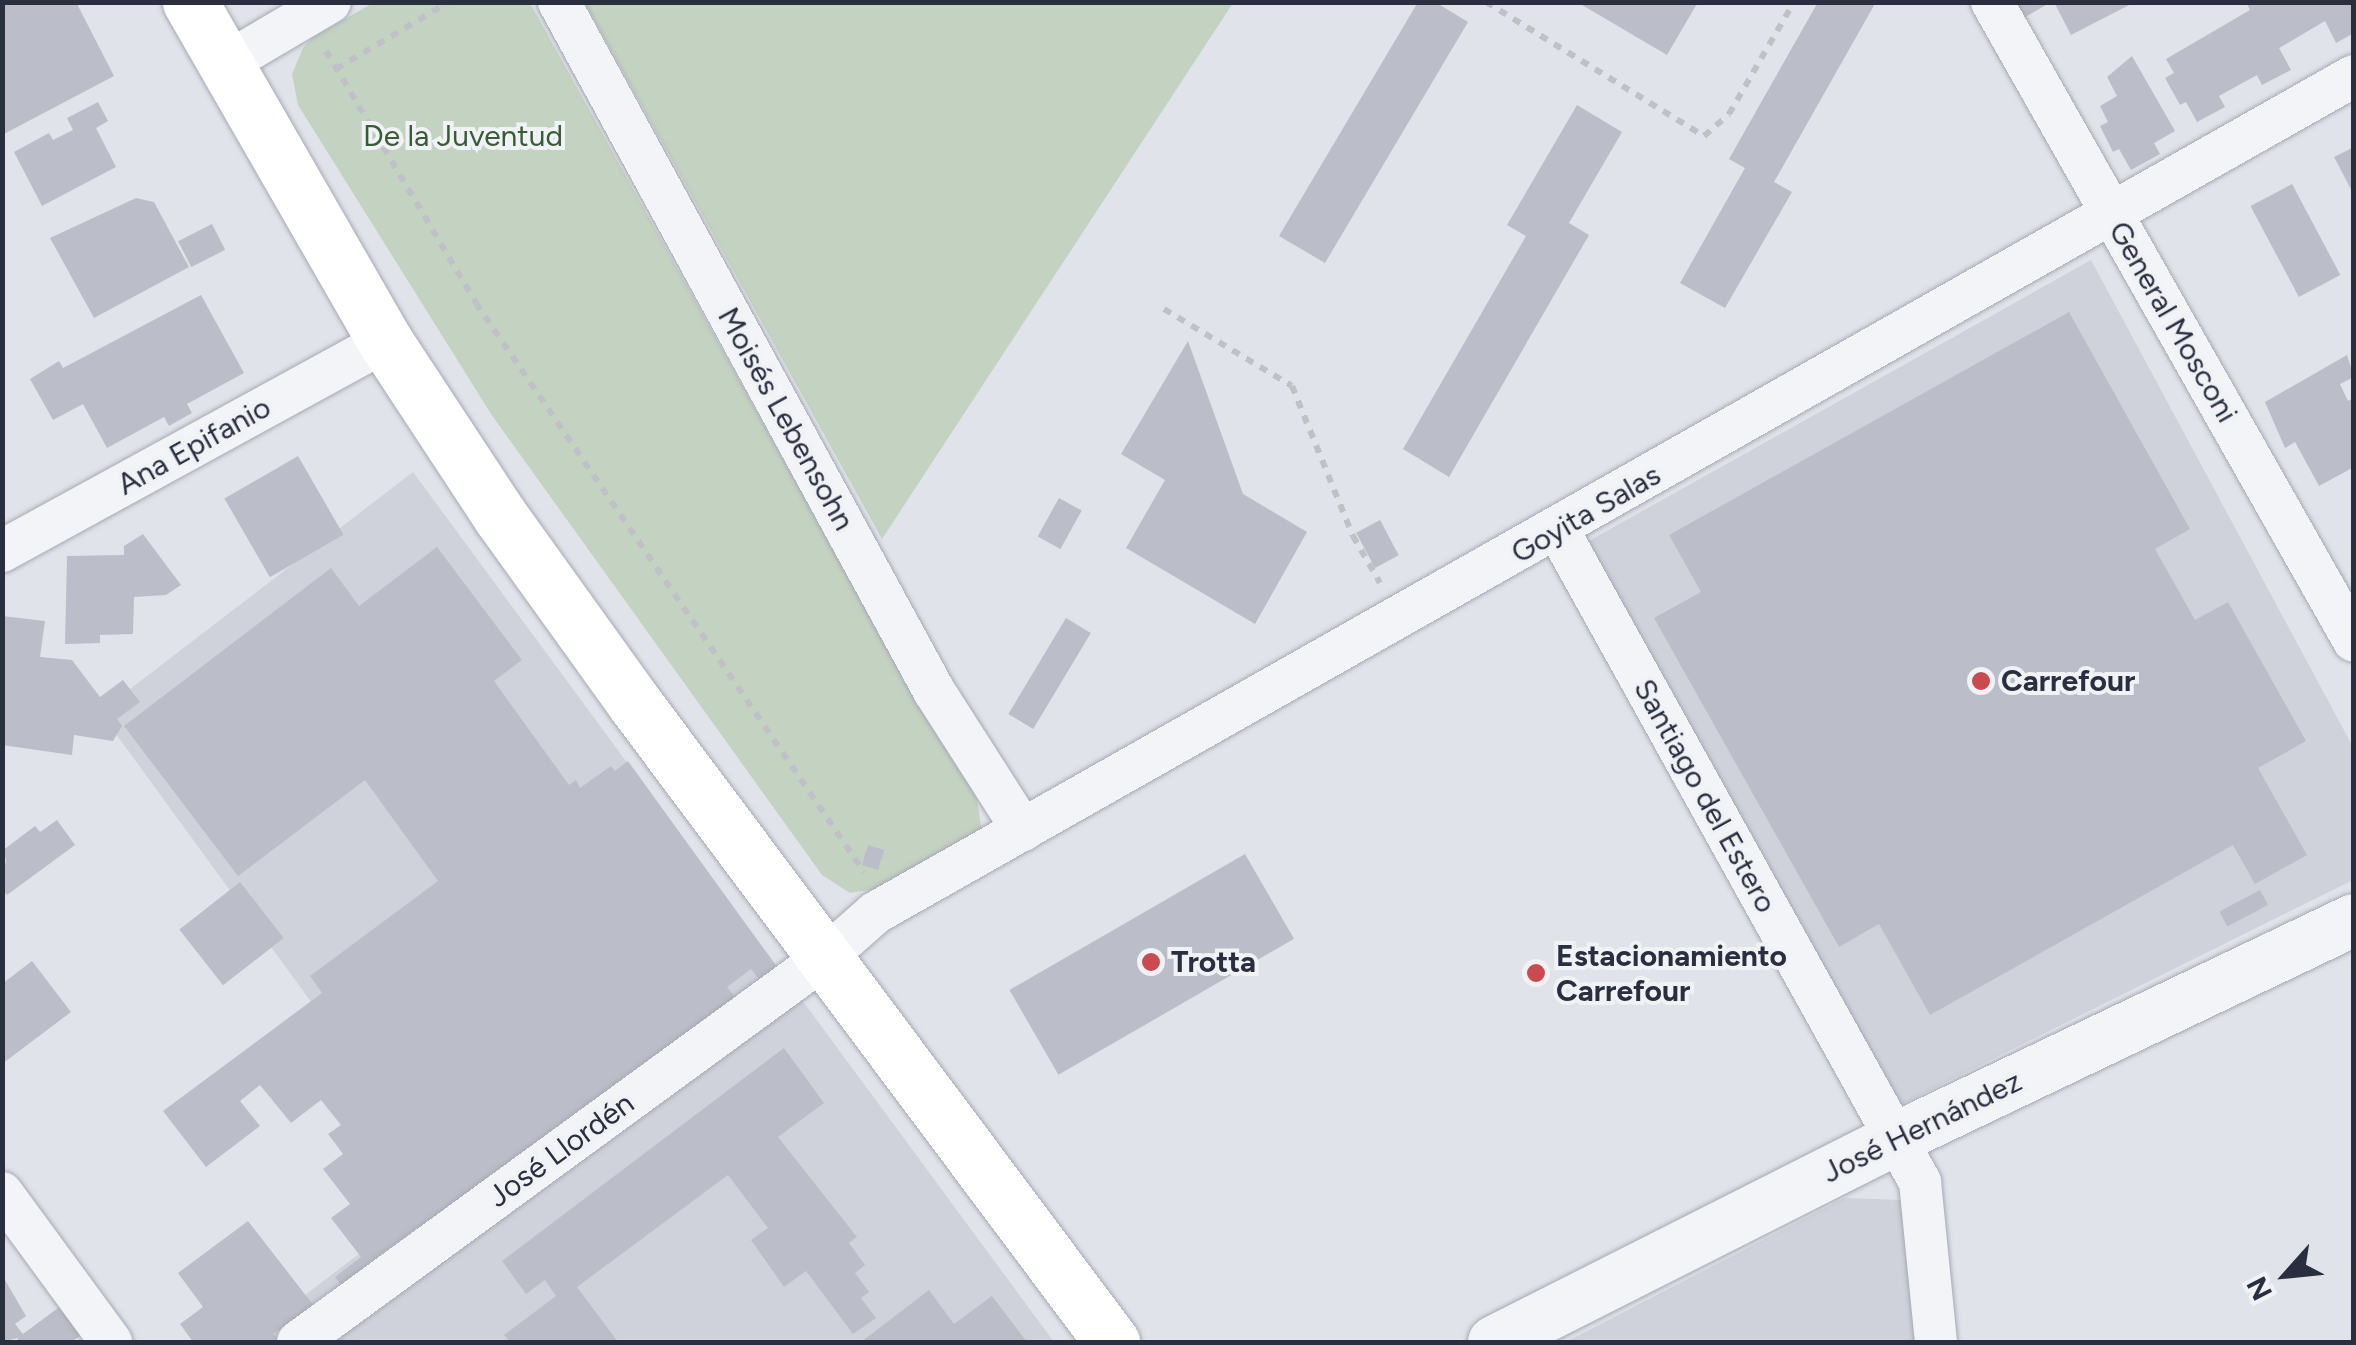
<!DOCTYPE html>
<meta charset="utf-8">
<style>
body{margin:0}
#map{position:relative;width:2356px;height:1345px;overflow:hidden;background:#e0e3e9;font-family:Figtree,sans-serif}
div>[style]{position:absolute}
.built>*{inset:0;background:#cfd2db}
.green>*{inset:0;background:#c4d2c2}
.building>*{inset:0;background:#bbbec8;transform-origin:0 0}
.path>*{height:6px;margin-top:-3px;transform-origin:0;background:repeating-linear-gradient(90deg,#bfc1c7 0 8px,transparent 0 16px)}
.roads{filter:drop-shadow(0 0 2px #a6a9b3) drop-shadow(0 0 2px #a6a9b3)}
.minor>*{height:42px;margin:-21px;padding:0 21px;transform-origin:21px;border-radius:21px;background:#f3f4f7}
.tertiary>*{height:52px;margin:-26px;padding:0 26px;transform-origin:26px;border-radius:26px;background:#f3f4f7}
.primary>*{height:55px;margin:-27.5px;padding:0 27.5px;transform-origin:27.5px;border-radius:27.5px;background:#fff}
.dots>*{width:28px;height:28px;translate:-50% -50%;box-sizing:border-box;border:5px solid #f0f2f6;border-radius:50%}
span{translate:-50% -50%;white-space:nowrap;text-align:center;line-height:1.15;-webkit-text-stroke:8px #f0f2f6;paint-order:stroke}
.park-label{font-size:30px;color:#3a5b37}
.street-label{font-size:30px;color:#2a2f40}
.poi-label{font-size:30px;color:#2a2f40;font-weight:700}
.left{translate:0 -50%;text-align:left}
.frame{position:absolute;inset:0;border:5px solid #2a2f40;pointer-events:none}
.north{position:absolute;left:2236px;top:1225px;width:100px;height:100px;-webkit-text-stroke:8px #f0f2f6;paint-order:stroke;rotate:243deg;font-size:28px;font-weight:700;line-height:40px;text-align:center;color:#2a2f40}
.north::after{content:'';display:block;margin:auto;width:35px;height:45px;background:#2a2f40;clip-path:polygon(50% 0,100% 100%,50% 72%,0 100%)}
</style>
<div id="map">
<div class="built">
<div style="clip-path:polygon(2091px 260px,2353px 747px,2353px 880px,1900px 1105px,1587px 542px)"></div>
<div style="clip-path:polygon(413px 472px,1054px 1342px,244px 1342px,446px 1187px,100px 712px)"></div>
<div style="clip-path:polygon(1844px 1198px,1904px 1200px,1918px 1342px,1566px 1342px)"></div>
</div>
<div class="green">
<div style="clip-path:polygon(373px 3px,530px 3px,927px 719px,976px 794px,982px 832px,933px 866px,922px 862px,883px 888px,850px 893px,822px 875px,491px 414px,298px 105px,292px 74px,303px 48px,312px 38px)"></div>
<div style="clip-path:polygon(585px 3px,1233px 3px,882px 539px)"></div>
</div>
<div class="building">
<div style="clip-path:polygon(2px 2px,76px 2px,114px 76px,2px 135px)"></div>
<div style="clip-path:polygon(1418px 2px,1435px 2px,1468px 22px,1325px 263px,1279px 236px)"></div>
<div style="clip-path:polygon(1577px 2px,1698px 2px,1667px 55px)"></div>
<div style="clip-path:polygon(1818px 2px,1876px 2px,1774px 182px,1792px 192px,1725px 308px,1680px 283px,1745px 168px,1729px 159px)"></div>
<div style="clip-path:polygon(2013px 2px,2051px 2px,2022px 19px)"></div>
<div style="clip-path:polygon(2054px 2px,2135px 2px,2071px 35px)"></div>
<div style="clip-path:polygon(2246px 2px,2354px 2px,2354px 33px,2336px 43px,2325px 21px,2279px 48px,2291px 70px,2262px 85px,2257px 75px,2219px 96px,2225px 107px,2197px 122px,2186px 102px,2180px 105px,2165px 78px,2174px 73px,2166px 59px,2250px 10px)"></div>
<div style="clip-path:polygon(2132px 56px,2175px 131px,2154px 143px,2160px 154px,2131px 170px,2119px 149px,2113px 152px,2100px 126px,2108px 122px,2100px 106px,2117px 96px,2107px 77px)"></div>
<div style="clip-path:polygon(98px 102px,108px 121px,96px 128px,116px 167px,42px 206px,14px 152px,49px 133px,53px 140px,73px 130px,67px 118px)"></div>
<div style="clip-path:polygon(1577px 105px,1622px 132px,1569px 223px,1589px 235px,1449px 477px,1403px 449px,1526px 236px,1507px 225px)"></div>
<div style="clip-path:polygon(2354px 147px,2354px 195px,2334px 157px)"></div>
<div style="left:2292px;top:184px;width:103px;height:47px;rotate:62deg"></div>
<div style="clip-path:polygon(136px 198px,154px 202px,189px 267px,94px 318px,50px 238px)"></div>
<div style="left:212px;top:224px;width:29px;height:38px;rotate:63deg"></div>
<div style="clip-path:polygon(201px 295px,244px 373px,187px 404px,192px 413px,169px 426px,164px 417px,107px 448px,83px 404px,53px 420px,30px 379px,59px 361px,63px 368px)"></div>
<div style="clip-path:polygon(2069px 312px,2190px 529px,2155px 549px,2195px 620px,2228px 602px,2306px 741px,2258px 768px,2307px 855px,2255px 884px,2233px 845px,1930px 1015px,1879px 924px,1839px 947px,1654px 618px,1701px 592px,1669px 535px)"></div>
<div style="clip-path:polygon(1188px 341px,1243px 494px,1307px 532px,1255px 624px,1126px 548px,1165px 480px,1121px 454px)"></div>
<div style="clip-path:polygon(2347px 355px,2354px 377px,2340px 384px,2348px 401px,2354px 398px,2354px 467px,2319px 486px,2295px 442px,2285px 448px,2265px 402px)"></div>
<div style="left:298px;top:456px;width:91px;height:85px;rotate:60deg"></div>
<div style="left:1059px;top:498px;width:26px;height:44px;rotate:29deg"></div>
<div style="left:1380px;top:520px;width:40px;height:27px;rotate:62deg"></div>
<div style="clip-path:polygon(143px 534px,181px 585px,166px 595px,134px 597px,133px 634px,100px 635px,100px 643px,65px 644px,67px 556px,124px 555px,124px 546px)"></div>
<div style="clip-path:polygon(437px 547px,522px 660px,494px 681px,569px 785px,576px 780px,580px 788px,611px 766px,615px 771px,628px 761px,787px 981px,770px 994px,751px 969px,727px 987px,735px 997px,431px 1242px,419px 1226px,367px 1264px,378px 1279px,351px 1298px,335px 1277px,361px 1257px,331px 1218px,350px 1204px,323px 1169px,343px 1154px,328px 1134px,341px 1125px,321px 1100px,291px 1123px,260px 1085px,240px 1101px,260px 1126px,206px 1167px,163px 1111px,322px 993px,310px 976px,438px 881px,365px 780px,238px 876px,124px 726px,331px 568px,359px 606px)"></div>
<div style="clip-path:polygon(2px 616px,45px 621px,40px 657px,72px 660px,100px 697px,123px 680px,140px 702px,117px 719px,122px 726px,113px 741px,74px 735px,72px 755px,2px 745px)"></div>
<div style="left:1066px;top:618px;width:29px;height:112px;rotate:31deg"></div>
<div style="clip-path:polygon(57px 820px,75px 845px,7px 895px,2px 889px,6px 859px,2px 851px,35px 826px,40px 832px)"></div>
<div style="left:868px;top:845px;width:17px;height:21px;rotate:17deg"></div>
<div style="left:1245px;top:854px;width:98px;height:272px;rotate:60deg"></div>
<div style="left:240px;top:882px;width:71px;height:77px;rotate:52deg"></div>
<div style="left:2260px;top:890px;width:17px;height:46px;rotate:62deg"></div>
<div style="clip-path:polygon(32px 961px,71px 1012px,2px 1064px,2px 984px)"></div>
<div style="clip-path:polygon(784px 1048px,824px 1103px,778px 1137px,857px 1237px,849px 1243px,865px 1265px,855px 1273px,869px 1292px,861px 1298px,876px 1318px,853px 1334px,806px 1271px,784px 1287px,751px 1240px,768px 1228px,728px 1175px,577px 1287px,618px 1342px,510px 1342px,504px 1335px,556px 1296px,545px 1280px,526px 1294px,502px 1261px)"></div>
<div style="clip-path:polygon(248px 1221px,314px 1306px,273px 1334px,280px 1342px,193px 1342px,180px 1324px,203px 1307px,178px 1273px)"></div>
<div style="clip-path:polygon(5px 1280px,26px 1316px,15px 1324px,23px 1334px,62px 1305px,83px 1334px,71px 1342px,20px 1342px,17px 1338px,2px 1342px)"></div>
<div style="clip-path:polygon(929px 1290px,954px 1324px,992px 1296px,1027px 1342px,861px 1342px)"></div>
</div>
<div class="path">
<div style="left:1486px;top:2px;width:256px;rotate:31.6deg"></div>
<div style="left:1704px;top:136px;width:33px;rotate:-41deg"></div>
<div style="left:1729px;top:114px;width:129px;rotate:-59.9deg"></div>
<div style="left:326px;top:51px;width:293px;rotate:59.2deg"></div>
<div style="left:476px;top:303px;width:689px;rotate:55.71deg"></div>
<div style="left:336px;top:69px;width:131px;rotate:-30.7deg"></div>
<div style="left:1164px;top:309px;width:149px;rotate:31deg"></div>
<div style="left:1292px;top:386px;width:162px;rotate:67.9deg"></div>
<div style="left:1353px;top:536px;width:54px;rotate:60.1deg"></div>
</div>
<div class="roads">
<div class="minor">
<div style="left:559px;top:2px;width:784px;rotate:61.44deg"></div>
<div style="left:934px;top:691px;width:165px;rotate:57.4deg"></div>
<div style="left:1992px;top:2px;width:734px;rotate:60.47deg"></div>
<div style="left:223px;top:65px;width:124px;rotate:-30.5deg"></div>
<div style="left:1558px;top:530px;width:746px;rotate:60.96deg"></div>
<div style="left:1920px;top:1182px;width:161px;rotate:84.3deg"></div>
<div style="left:2px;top:551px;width:437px;rotate:-28.7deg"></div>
<div style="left:2px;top:1193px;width:185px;rotate:53.8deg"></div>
<div style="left:298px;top:1342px;width:651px;rotate:-36.13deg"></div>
<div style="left:824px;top:958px;width:68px;rotate:-41.4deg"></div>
<div style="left:875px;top:913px;width:1699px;rotate:-29.51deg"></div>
</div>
<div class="tertiary">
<div style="left:1494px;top:1342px;width:452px;rotate:-26.8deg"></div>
<div style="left:1897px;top:1138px;width:506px;rotate:-25.5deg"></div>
</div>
<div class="primary">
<div style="left:190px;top:2px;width:391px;rotate:60.1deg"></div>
<div style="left:385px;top:341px;width:209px;rotate:56.7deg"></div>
<div style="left:500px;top:516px;width:231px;rotate:54.3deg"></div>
<div style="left:635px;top:704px;width:797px;rotate:53.22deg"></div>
</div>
</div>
<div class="dots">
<div style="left:1981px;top:681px;background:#c94a4f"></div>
<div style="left:1151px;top:962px;background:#c94a4f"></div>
<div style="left:1536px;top:973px;background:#c94a4f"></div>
</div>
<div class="park-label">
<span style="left:463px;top:136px">De la Juventud</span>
</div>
<div class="street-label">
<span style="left:2173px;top:322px;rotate:60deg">General Mosconi</span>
<span style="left:786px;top:419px;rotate:61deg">Moisés Lebensohn</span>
<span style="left:194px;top:446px;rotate:-29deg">Ana Epifanio</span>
<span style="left:1586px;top:514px;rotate:-30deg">Goyita Salas</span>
<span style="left:1705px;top:796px;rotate:61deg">Santiago del Estero</span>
<span style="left:1922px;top:1127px;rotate:-26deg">José Hernández</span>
<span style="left:561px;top:1150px;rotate:-36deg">José Llordén</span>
</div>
<div class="poi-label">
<span class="left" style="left:2001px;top:681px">Carrefour</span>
<span class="left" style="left:1556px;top:973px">Estacionamiento<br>Carrefour</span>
<span class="left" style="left:1171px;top:962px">Trotta</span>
</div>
<div class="frame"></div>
<div class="north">N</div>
</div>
